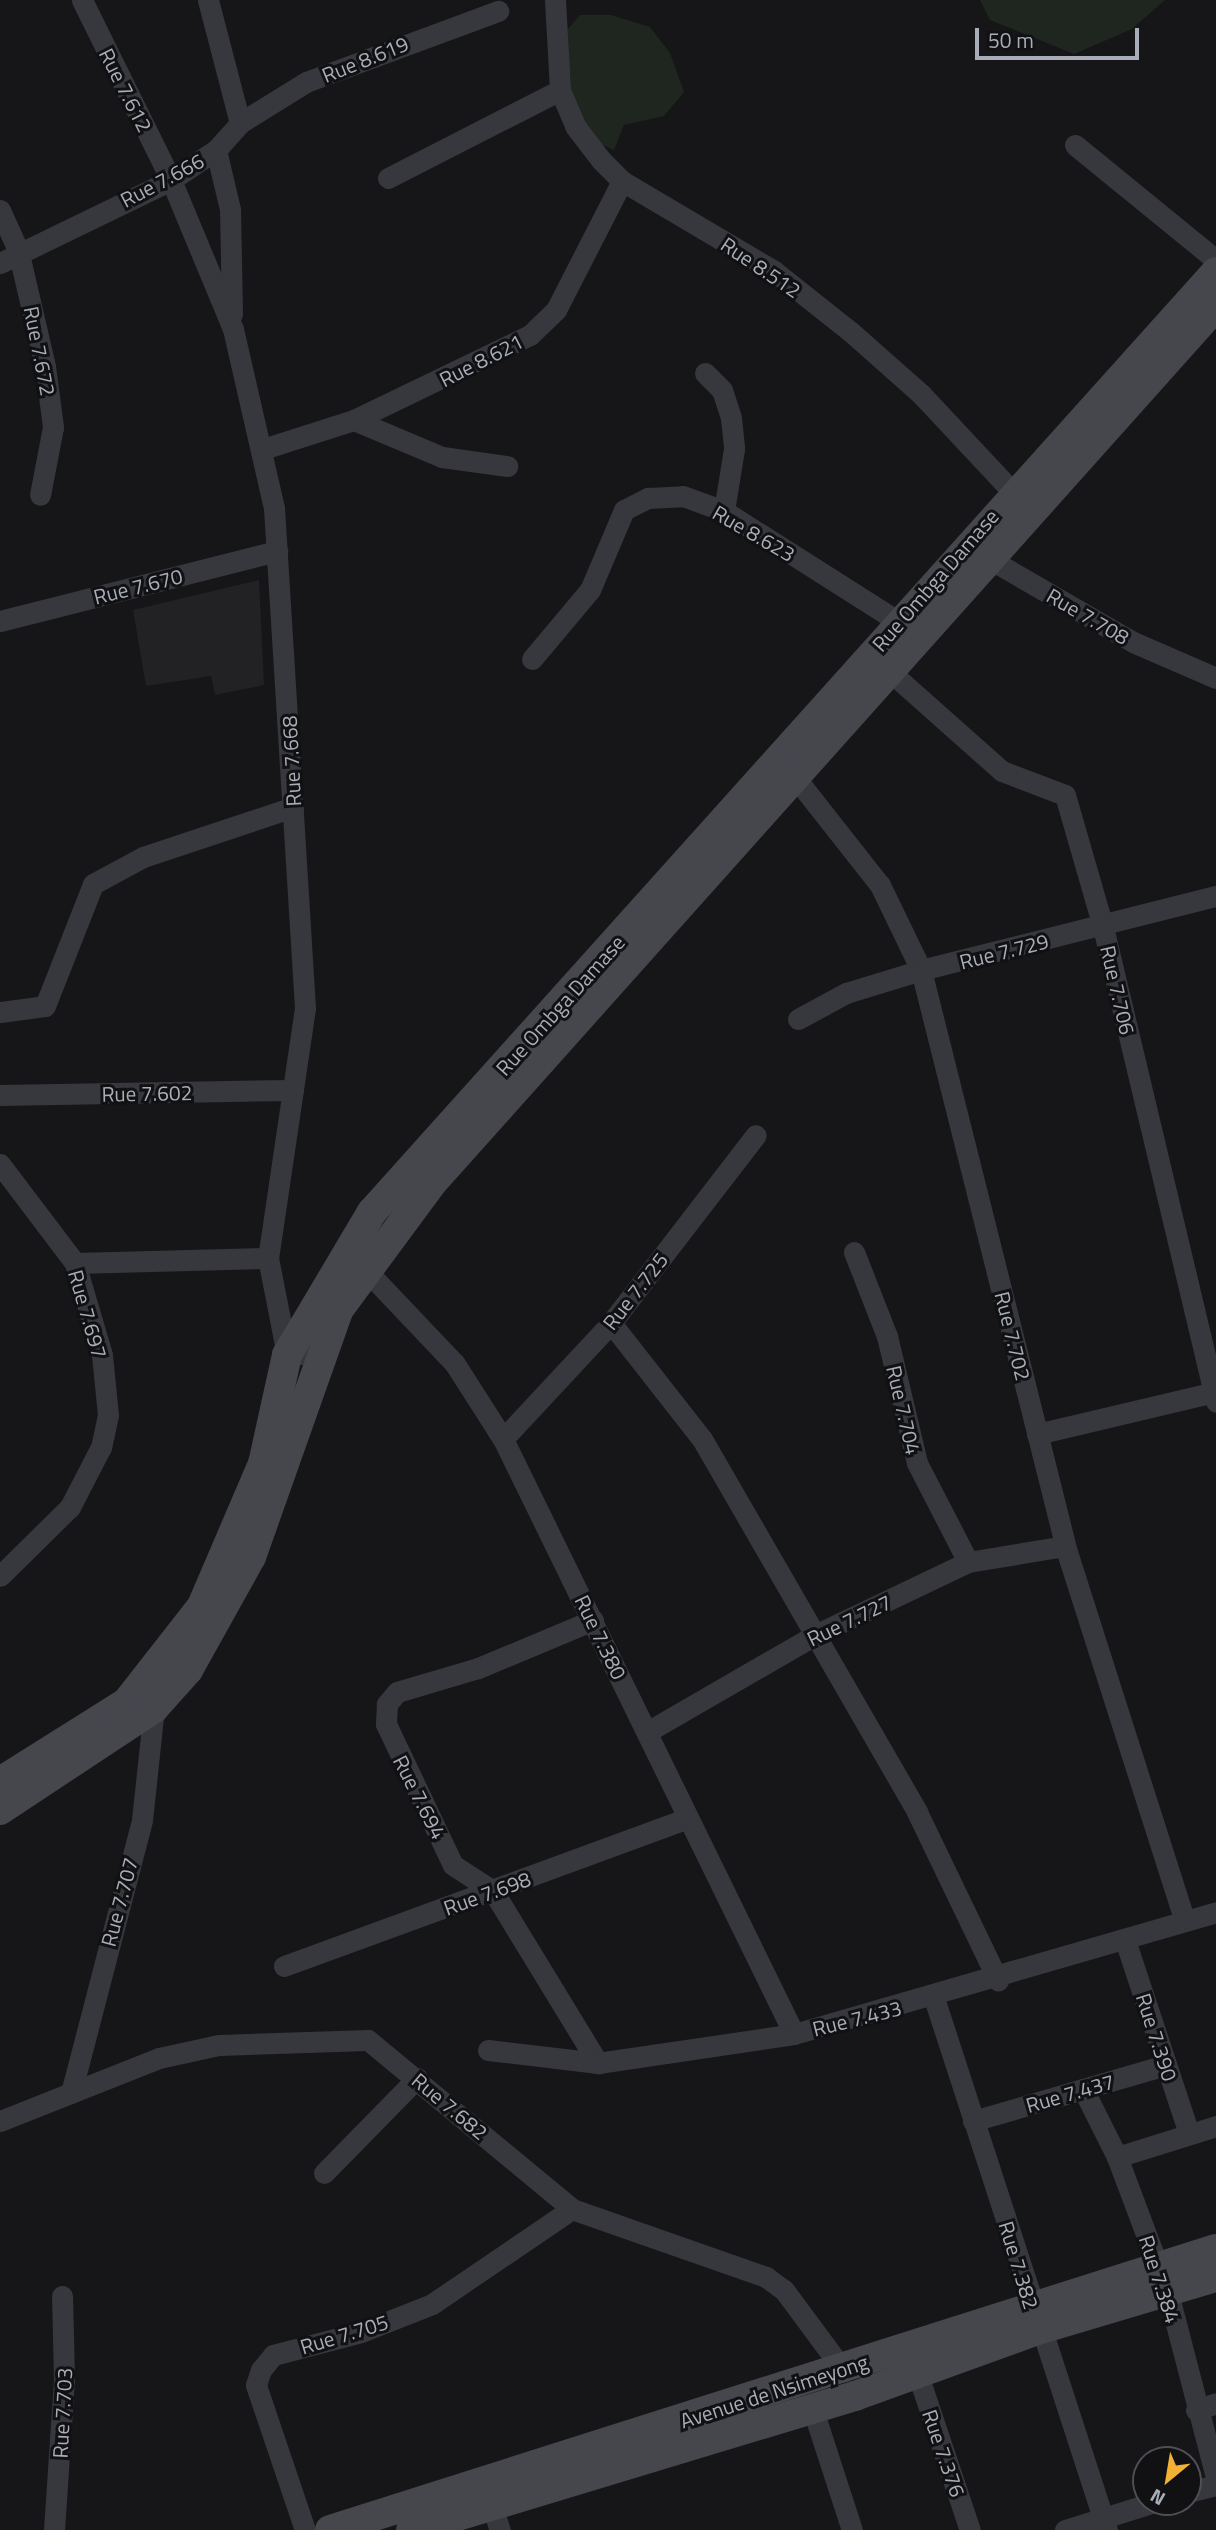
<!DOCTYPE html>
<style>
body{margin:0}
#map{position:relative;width:1216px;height:2530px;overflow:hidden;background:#161618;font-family:"Titillium Web",sans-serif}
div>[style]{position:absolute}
.built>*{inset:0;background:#222225}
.green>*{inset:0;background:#1e261f}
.minor>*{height:21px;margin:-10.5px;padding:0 10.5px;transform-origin:10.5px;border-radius:10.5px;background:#37383d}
.secondary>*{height:30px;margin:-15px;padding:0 15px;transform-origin:15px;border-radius:15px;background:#45474d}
span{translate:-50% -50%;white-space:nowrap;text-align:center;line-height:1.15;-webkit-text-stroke:6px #111113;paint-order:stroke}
.street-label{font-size:21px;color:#a8adb8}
.north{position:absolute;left:1132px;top:2446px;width:70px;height:70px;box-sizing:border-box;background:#111113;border:2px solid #4d4f55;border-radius:50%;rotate:210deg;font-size:19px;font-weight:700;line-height:28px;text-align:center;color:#a8adb8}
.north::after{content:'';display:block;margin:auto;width:24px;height:32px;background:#f2b134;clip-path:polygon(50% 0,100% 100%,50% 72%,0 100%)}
.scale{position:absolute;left:975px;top:28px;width:164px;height:32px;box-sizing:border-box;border:4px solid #a8adb8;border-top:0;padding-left:9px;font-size:21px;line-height:24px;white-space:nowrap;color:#a8adb8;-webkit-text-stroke:5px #111113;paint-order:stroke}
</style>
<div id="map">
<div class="built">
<div style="clip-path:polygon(259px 580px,264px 685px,215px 695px,211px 676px,146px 686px,133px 610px)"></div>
</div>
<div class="green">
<div style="clip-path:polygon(980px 0,1165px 0,1132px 29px,1074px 54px,990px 20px)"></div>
<div style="clip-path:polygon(580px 15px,611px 15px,650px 27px,670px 53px,684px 92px,664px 116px,624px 125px,614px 150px,596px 142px,569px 100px,568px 29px)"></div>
</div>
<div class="minor">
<div style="left:82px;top:0;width:201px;rotate:63.7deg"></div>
<div style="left:171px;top:180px;width:161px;rotate:67.4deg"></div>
<div style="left:233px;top:329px;width:184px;rotate:77.1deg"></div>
<div style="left:274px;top:508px;width:501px;rotate:86.45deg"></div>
<div style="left:305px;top:1008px;width:253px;rotate:98.4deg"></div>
<div style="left:268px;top:1258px;width:99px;rotate:78.9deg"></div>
<div style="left:287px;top:1355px;width:32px;rotate:-4deg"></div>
<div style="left:555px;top:0;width:90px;rotate:86.8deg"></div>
<div style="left:560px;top:90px;width:39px;rotate:67deg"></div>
<div style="left:575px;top:126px;width:43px;rotate:52.6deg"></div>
<div style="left:601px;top:160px;width:30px;rotate:45deg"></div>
<div style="left:622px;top:181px;width:177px;rotate:30.6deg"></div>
<div style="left:774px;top:271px;width:98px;rotate:38.4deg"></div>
<div style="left:851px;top:332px;width:94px;rotate:41.5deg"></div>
<div style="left:921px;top:394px;width:151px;rotate:46.9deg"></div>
<div style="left:240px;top:123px;width:78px;rotate:-31.8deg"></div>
<div style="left:306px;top:82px;width:205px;rotate:-20.3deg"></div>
<div style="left:1075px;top:145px;width:182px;rotate:39.2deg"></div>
<div style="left:216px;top:150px;width:61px;rotate:76.7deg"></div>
<div style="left:230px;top:209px;width:105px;rotate:88.9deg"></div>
<div style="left:388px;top:178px;width:193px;rotate:-27.1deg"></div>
<div style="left:0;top:210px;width:44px;rotate:65.8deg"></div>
<div style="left:18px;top:250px;width:119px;rotate:76.9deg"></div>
<div style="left:45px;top:366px;width:62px;rotate:82.5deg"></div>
<div style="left:53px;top:427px;width:69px;rotate:100.8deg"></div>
<div style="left:0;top:263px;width:190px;rotate:-25.9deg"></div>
<div style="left:171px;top:180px;width:54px;rotate:-33.7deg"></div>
<div style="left:216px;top:150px;width:36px;rotate:-48deg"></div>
<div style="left:240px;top:123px;width:127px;rotate:-104.6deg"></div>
<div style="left:705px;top:373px;width:24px;rotate:45deg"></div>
<div style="left:722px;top:390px;width:29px;rotate:72deg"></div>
<div style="left:731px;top:418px;width:31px;rotate:84deg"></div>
<div style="left:734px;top:449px;width:63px;rotate:99.2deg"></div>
<div style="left:354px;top:420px;width:95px;rotate:22.8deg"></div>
<div style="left:442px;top:457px;width:66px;rotate:7.9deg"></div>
<div style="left:263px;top:449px;width:96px;rotate:-17.7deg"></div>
<div style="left:354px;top:420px;width:195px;rotate:-25.8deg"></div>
<div style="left:530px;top:335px;width:36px;rotate:-44deg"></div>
<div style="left:556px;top:310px;width:145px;rotate:-62.9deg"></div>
<div style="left:979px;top:553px;width:178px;rotate:30deg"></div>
<div style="left:1133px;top:642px;width:90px;rotate:23.4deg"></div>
<div style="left:0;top:621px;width:286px;rotate:-14.2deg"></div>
<div style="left:532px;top:659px;width:90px;rotate:-50deg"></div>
<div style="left:590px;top:590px;width:87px;rotate:-67deg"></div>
<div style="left:624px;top:510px;width:27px;rotate:-27deg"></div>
<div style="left:648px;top:498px;width:35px;rotate:-3deg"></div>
<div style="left:683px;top:496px;width:44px;rotate:20.1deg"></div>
<div style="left:724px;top:511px;width:205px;rotate:32.4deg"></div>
<div style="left:897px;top:621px;width:17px;rotate:62deg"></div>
<div style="left:887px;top:669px;width:154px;rotate:41.6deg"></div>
<div style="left:1002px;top:771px;width:67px;rotate:20.9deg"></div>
<div style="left:1065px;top:795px;width:137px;rotate:73.9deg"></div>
<div style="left:1103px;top:927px;width:488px;rotate:76.6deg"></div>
<div style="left:787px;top:767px;width:150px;rotate:51.8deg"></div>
<div style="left:880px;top:885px;width:94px;rotate:64.2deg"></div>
<div style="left:921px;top:970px;width:600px;rotate:75.92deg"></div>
<div style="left:1067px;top:1552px;width:387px;rotate:72.3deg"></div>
<div style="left:0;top:1012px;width:45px;rotate:-7.6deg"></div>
<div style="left:45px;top:1006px;width:131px;rotate:-68.5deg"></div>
<div style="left:93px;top:884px;width:57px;rotate:-28.4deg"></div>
<div style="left:143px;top:857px;width:158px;rotate:-18.4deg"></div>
<div style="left:798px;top:1019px;width:55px;rotate:-28.4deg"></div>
<div style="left:846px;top:993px;width:78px;rotate:-17deg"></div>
<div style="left:921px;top:970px;width:304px;rotate:-14.1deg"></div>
<div style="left:0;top:1095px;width:293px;rotate:-1deg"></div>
<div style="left:0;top:1164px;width:124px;rotate:52.9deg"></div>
<div style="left:75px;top:1263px;width:96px;rotate:73.6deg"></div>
<div style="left:102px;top:1355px;width:60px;rotate:84.3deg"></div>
<div style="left:108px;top:1415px;width:33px;rotate:102deg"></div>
<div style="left:101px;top:1447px;width:68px;rotate:117.3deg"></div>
<div style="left:70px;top:1507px;width:98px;rotate:135.4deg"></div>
<div style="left:854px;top:1252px;width:90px;rotate:68.6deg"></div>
<div style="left:887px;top:1336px;width:130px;rotate:76.7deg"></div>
<div style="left:917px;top:1463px;width:111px;rotate:62.7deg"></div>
<div style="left:75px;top:1263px;width:193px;rotate:-1.5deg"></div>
<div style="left:364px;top:1268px;width:132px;rotate:46.5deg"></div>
<div style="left:455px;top:1364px;width:89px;rotate:57.4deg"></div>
<div style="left:503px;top:1439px;width:662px;rotate:63.94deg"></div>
<div style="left:611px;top:1323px;width:147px;rotate:51.9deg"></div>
<div style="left:702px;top:1439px;width:431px;rotate:60deg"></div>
<div style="left:917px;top:1812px;width:187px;rotate:64.3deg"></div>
<div style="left:1037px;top:1434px;width:182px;rotate:-13.3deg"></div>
<div style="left:503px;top:1439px;width:158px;rotate:-47deg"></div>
<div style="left:611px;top:1323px;width:237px;rotate:-52.4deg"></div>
<div style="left:593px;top:1620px;width:125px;rotate:157.3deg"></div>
<div style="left:478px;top:1668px;width:84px;rotate:163.5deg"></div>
<div style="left:397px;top:1692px;width:16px;rotate:130deg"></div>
<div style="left:387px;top:1704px;width:20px;rotate:93deg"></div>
<div style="left:386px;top:1724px;width:156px;rotate:64.6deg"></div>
<div style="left:453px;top:1865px;width:48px;rotate:33deg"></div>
<div style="left:493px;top:1891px;width:202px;rotate:58.6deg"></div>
<div style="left:647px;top:1732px;width:194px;rotate:-30deg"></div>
<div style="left:815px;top:1635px;width:170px;rotate:-25.5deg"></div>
<div style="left:968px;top:1562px;width:98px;rotate:-9.4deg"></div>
<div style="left:1125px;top:1940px;width:204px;rotate:71.7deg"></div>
<div style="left:284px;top:1966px;width:430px;rotate:-20.1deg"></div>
<div style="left:934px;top:1998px;width:559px;rotate:71.99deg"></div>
<div style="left:488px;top:2050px;width:111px;rotate:6.7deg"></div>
<div style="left:598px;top:2063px;width:198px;rotate:-8.4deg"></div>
<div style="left:794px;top:2034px;width:439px;rotate:-16.1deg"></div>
<div style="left:1083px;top:2089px;width:76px;rotate:63.4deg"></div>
<div style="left:1117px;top:2157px;width:145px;rotate:69.4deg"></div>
<div style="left:1168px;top:2293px;width:190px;rotate:75.4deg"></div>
<div style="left:71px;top:2093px;width:282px;rotate:-75.4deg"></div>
<div style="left:142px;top:1820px;width:113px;rotate:-83.9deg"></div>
<div style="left:0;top:2121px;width:171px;rotate:-21.6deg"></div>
<div style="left:159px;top:2058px;width:61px;rotate:-12.2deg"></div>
<div style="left:219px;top:2045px;width:149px;rotate:-1.9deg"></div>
<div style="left:368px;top:2040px;width:265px;rotate:39.6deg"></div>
<div style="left:572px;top:2209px;width:206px;rotate:19.3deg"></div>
<div style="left:766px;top:2277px;width:22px;rotate:36deg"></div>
<div style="left:784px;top:2290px;width:101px;rotate:53.5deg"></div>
<div style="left:973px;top:2121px;width:201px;rotate:-16.2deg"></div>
<div style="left:1117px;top:2157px;width:104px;rotate:-17.4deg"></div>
<div style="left:324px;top:2173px;width:133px;rotate:-45.6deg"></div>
<div style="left:918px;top:2375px;width:163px;rotate:71.5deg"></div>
<div style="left:812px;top:2407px;width:129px;rotate:72deg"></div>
<div style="left:1196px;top:2410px;width:21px;rotate:-19deg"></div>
<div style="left:1188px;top:2492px;width:29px;rotate:-14deg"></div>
<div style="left:492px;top:2506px;width:25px;rotate:72deg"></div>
<div style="left:54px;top:2530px;width:149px;rotate:-86.2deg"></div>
<div style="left:64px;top:2381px;width:85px;rotate:-91.3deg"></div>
<div style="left:305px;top:2530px;width:153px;rotate:-108.7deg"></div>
<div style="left:256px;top:2385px;width:16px;rotate:-72deg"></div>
<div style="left:261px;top:2370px;width:19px;rotate:-51deg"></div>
<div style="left:273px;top:2355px;width:91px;rotate:-14.6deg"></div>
<div style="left:361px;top:2332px;width:76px;rotate:-21.5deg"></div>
<div style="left:432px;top:2304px;width:169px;rotate:-34.2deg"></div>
<div style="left:1065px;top:2530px;width:94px;rotate:-17.3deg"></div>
</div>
<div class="secondary">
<div style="left:0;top:1782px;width:150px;rotate:-32.2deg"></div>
<div style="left:127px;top:1702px;width:122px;rotate:-52deg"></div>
<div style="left:202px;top:1606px;width:155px;rotate:-66.8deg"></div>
<div style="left:263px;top:1464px;width:112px;rotate:-77.6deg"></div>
<div style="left:287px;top:1355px;width:166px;rotate:-59.3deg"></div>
<div style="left:372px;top:1212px;width:1263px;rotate:-48.08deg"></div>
<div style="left:0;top:1810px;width:185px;rotate:-33.5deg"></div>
<div style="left:154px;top:1708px;width:51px;rotate:-48.2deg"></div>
<div style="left:188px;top:1670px;width:129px;rotate:-60.9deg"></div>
<div style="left:251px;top:1557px;width:263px;rotate:-70.5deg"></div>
<div style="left:339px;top:1309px;width:155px;rotate:-53.6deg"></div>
<div style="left:431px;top:1184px;width:1178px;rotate:-48.2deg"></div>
<div style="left:330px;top:2530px;width:929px;rotate:-17.6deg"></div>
<div style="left:411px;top:2530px;width:464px;rotate:-16.8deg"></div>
<div style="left:855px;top:2396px;width:194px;rotate:-19.9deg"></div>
<div style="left:1037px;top:2330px;width:187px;rotate:-16.5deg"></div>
</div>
<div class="street-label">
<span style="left:365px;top:59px;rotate:-22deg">Rue 8.619</span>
<span style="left:126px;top:90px;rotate:63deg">Rue 7.612</span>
<span style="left:162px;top:180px;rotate:-28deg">Rue 7.666</span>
<span style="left:761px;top:267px;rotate:34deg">Rue 8.512</span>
<span style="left:40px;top:351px;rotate:79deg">Rue 7.672</span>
<span style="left:481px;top:360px;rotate:-27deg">Rue 8.621</span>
<span style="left:754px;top:533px;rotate:30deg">Rue 8.623</span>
<span style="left:935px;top:580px;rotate:-49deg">Rue Ombga Damase</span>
<span style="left:138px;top:586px;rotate:-14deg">Rue 7.670</span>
<span style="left:1088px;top:616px;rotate:30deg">Rue 7.708</span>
<span style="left:291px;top:761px;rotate:-93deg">Rue 7.668</span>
<span style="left:1004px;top:951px;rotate:-14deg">Rue 7.729</span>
<span style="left:1118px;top:990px;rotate:77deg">Rue 7.706</span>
<span style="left:560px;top:1005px;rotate:-48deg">Rue Ombga Damase</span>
<span style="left:147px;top:1093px;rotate:-1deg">Rue 7.602</span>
<span style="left:635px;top:1291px;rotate:-52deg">Rue 7.725</span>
<span style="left:88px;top:1314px;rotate:74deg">Rue 7.697</span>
<span style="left:1013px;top:1336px;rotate:76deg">Rue 7.702</span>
<span style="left:904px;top:1410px;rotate:77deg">Rue 7.704</span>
<span style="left:849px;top:1620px;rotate:-26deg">Rue 7.727</span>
<span style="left:601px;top:1637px;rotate:64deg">Rue 7.380</span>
<span style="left:420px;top:1797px;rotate:63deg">Rue 7.694</span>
<span style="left:487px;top:1893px;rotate:-20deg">Rue 7.698</span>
<span style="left:119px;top:1902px;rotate:-75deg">Rue 7.707</span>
<span style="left:857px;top:2018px;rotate:-14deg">Rue 7.433</span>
<span style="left:1157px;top:2037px;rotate:72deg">Rue 7.390</span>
<span style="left:1070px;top:2093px;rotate:-16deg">Rue 7.437</span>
<span style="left:450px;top:2106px;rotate:40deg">Rue 7.682</span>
<span style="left:1019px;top:2265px;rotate:73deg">Rue 7.382</span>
<span style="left:1160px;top:2279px;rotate:72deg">Rue 7.384</span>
<span style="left:344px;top:2334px;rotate:-17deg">Rue 7.705</span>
<span style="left:774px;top:2391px;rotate:-18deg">Avenue de Nsimeyong</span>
<span style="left:62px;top:2413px;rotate:-87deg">Rue 7.703</span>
<span style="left:944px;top:2453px;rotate:71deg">Rue 7.376</span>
</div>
<div class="north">N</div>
<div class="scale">50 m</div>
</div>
